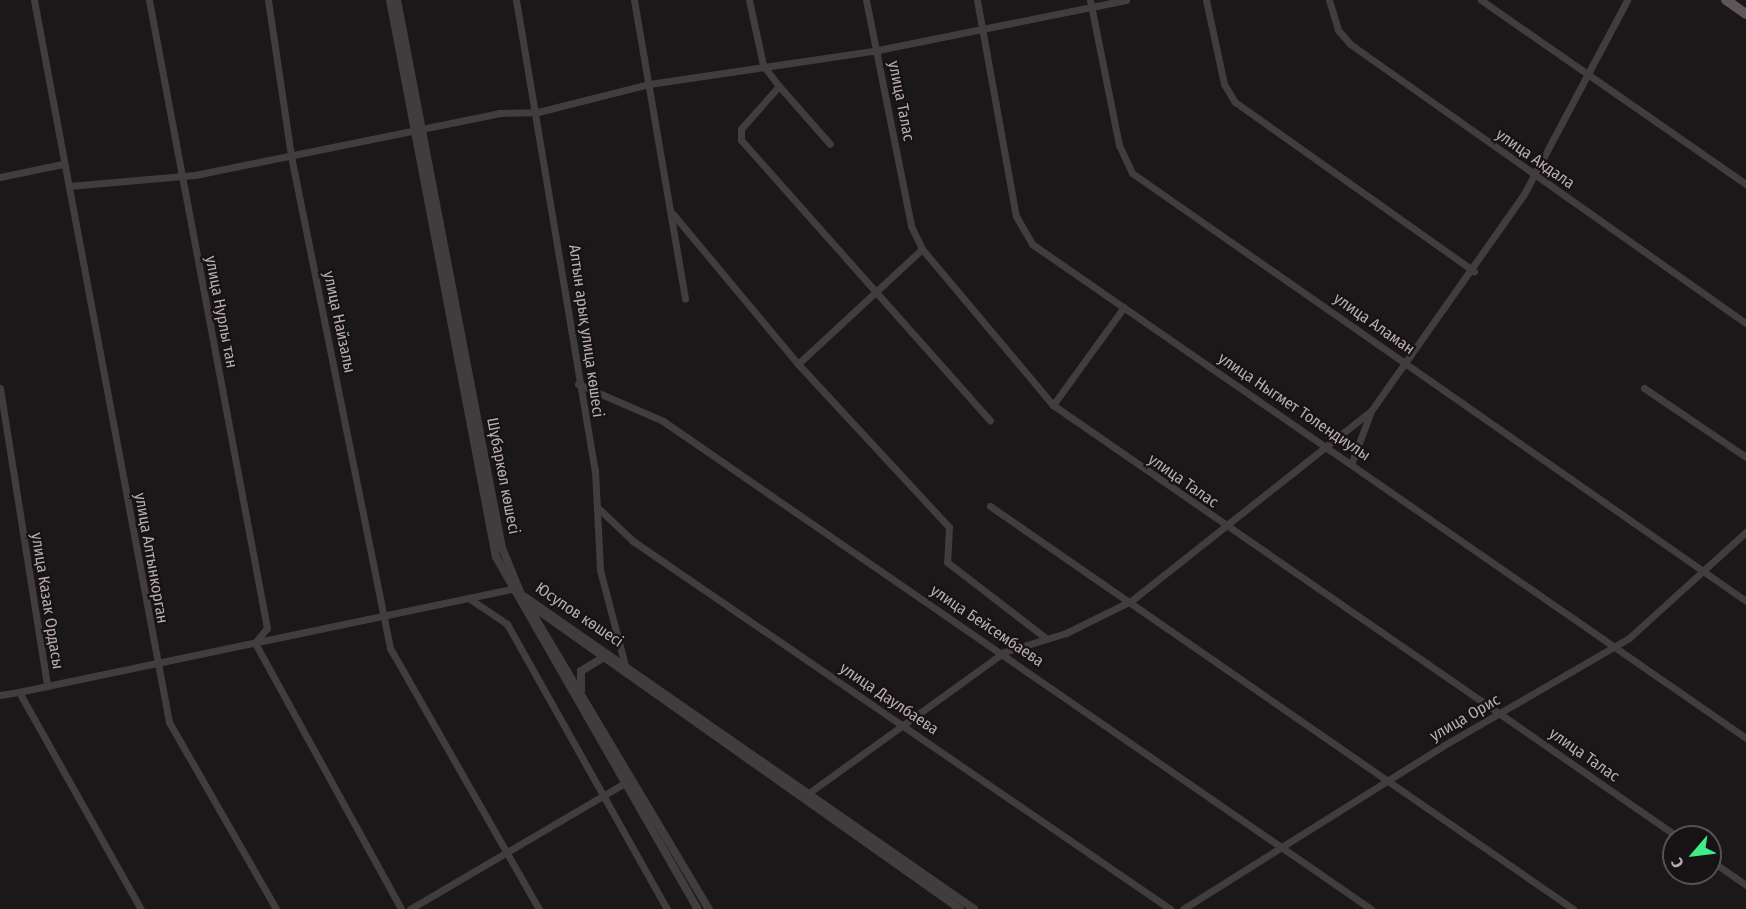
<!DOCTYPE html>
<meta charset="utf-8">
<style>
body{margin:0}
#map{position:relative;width:1746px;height:909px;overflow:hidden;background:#1b1819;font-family:"Fira Sans Condensed",sans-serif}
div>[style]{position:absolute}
.minor>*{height:7px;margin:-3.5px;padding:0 3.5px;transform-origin:3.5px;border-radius:3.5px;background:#413c3e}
.tertiary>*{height:8px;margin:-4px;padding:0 4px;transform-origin:4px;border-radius:4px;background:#413c3e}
.primary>*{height:10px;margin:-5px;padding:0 5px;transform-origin:5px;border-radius:5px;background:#5e565a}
span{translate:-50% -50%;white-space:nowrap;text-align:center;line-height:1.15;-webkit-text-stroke:4.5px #161314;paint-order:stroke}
.street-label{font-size:16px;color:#baabb3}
.north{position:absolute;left:1662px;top:825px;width:60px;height:60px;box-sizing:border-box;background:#161314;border:2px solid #585054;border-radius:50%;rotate:242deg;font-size:16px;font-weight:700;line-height:24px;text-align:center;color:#baabb3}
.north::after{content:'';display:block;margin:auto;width:21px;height:27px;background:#3fec88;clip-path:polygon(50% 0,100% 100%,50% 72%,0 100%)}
</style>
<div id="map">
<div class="minor">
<div style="left:34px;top:0;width:735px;rotate:79.41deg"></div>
<div style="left:169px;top:722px;width:215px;rotate:60.2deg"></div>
<div style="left:149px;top:0;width:639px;rotate:79.36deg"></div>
<div style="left:267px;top:628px;width:19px;rotate:129deg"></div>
<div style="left:255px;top:643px;width:303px;rotate:61.2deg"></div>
<div style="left:268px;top:0;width:158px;rotate:81.6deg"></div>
<div style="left:291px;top:156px;width:502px;rotate:78.62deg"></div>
<div style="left:390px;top:648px;width:301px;rotate:60.3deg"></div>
<div style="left:516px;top:0;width:477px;rotate:80.5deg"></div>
<div style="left:595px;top:470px;width:100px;rotate:87.1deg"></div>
<div style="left:600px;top:570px;width:98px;rotate:75.3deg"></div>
<div style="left:634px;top:0;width:303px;rotate:80.3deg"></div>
<div style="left:749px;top:0;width:66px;rotate:77.8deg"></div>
<div style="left:763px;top:65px;width:26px;rotate:53deg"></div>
<div style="left:779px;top:86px;width:57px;rotate:131.5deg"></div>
<div style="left:741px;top:129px;width:11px;rotate:90deg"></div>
<div style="left:741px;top:140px;width:375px;rotate:48.4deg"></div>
<div style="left:866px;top:0;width:230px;rotate:78.7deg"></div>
<div style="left:911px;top:226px;width:25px;rotate:64deg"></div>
<div style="left:922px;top:249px;width:204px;rotate:50deg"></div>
<div style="left:1053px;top:405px;width:760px;rotate:34.65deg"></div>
<div style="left:977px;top:0;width:219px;rotate:79.8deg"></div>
<div style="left:1016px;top:216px;width:32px;rotate:60deg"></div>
<div style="left:1032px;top:244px;width:868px;rotate:34.68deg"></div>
<div style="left:1090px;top:0;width:148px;rotate:78.7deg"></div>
<div style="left:1119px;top:145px;width:31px;rotate:65deg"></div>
<div style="left:1132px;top:173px;width:748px;rotate:34.88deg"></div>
<div style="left:1206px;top:0;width:86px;rotate:77.9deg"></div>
<div style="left:1224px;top:84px;width:21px;rotate:59deg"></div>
<div style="left:1235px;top:102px;width:293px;rotate:35.3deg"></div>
<div style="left:1329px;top:0;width:31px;rotate:73deg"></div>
<div style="left:1338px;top:30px;width:18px;rotate:49deg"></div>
<div style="left:1350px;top:44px;width:484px;rotate:35.2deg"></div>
<div style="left:1481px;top:0;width:323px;rotate:34.8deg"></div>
<div style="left:779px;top:86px;width:77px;rotate:48.7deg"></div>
<div style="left:0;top:177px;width:64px;rotate:-11.7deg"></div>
<div style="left:69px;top:186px;width:126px;rotate:-5deg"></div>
<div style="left:195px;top:175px;width:310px;rotate:-11.5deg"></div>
<div style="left:499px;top:113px;width:39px;rotate:-1deg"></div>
<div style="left:538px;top:112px;width:114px;rotate:-14.2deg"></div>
<div style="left:649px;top:84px;width:232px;rotate:-8.4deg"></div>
<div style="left:878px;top:50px;width:253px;rotate:-11.4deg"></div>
<div style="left:673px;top:214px;width:195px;rotate:50.2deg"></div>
<div style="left:922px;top:249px;width:169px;rotate:137.2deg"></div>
<div style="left:798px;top:364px;width:222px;rotate:47.2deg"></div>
<div style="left:949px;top:527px;width:35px;rotate:93deg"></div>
<div style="left:947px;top:562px;width:126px;rotate:37.6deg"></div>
<div style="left:578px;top:384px;width:93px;rotate:23.5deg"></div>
<div style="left:663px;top:421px;width:860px;rotate:34.58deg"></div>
<div style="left:0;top:388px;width:302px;rotate:81deg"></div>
<div style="left:47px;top:686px;width:29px;rotate:168deg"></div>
<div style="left:19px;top:692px;width:249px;rotate:60.7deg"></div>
<div style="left:1644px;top:388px;width:123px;rotate:34.1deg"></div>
<div style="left:1053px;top:405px;width:121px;rotate:-54.1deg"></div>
<div style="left:1352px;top:462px;width:54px;rotate:-69.6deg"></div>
<div style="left:990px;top:506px;width:709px;rotate:34.65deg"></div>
<div style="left:597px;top:507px;width:50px;rotate:43.4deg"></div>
<div style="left:633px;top:541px;width:651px;rotate:34.42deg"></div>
<div style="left:470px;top:599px;width:45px;rotate:34deg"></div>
<div style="left:507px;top:624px;width:327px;rotate:60.7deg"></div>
<div style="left:47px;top:686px;width:474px;rotate:-11.8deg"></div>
<div style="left:0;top:695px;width:19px;rotate:-9deg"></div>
<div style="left:806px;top:795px;width:244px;rotate:-35.8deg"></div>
<div style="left:1004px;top:652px;width:65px;rotate:-17deg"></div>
<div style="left:1066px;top:633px;width:72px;rotate:-26.2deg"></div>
<div style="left:1131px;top:601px;width:306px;rotate:-38.4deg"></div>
<div style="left:1371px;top:411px;width:266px;rotate:-54.8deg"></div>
<div style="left:1524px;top:194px;width:220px;rotate:-62deg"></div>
<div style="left:1710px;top:860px;width:44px;rotate:34.8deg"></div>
<div style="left:410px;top:909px;width:253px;rotate:-30.4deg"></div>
<div style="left:1183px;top:909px;width:305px;rotate:-32.1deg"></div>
<div style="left:1441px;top:747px;width:217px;rotate:-30.1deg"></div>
<div style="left:1629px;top:638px;width:158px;rotate:-42.2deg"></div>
</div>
<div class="tertiary">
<div style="left:390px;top:0;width:567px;rotate:79.23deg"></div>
<div style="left:496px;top:557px;width:406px;rotate:60.2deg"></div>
<div style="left:397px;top:0;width:558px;rotate:79.15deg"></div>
<div style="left:502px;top:548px;width:50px;rotate:67.6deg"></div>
<div style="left:521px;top:594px;width:367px;rotate:59.2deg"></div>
<div style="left:525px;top:597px;width:547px;rotate:34.79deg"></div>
<div style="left:536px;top:609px;width:519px;rotate:35.28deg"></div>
<div style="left:581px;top:690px;width:19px;rotate:-90deg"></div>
<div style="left:581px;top:671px;width:23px;rotate:-31deg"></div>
</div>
<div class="primary">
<div style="left:1726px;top:0;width:24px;rotate:35deg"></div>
</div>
<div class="street-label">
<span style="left:901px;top:101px;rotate:79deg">улица Талас</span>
<span style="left:1535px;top:159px;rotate:35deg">улица Акдала</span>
<span style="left:221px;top:312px;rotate:79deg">улица Нурлы тан</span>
<span style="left:339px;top:322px;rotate:78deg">улица Найзалы</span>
<span style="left:1374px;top:324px;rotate:35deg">улица Аламан</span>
<span style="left:586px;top:331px;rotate:82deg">Алтын арық улица көшесі</span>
<span style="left:1294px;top:407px;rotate:34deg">улица Ныгмет Толендиулы</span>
<span style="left:503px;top:476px;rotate:79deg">Шұбаркөл көшесі</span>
<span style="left:1183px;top:481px;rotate:35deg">улица Талас</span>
<span style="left:151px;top:558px;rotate:80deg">улица Алтынкорган</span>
<span style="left:47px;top:601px;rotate:81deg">улица Казак Ордасы</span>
<span style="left:579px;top:615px;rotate:34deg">Юсупов көшесі</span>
<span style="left:987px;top:626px;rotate:34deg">улица Бейсембаева</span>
<span style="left:889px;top:699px;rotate:34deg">улица Даулбаева</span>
<span style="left:1465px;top:718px;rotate:-30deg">улица Орис</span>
<span style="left:1584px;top:755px;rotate:35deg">улица Талас</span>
</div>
<div class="north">С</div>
</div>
